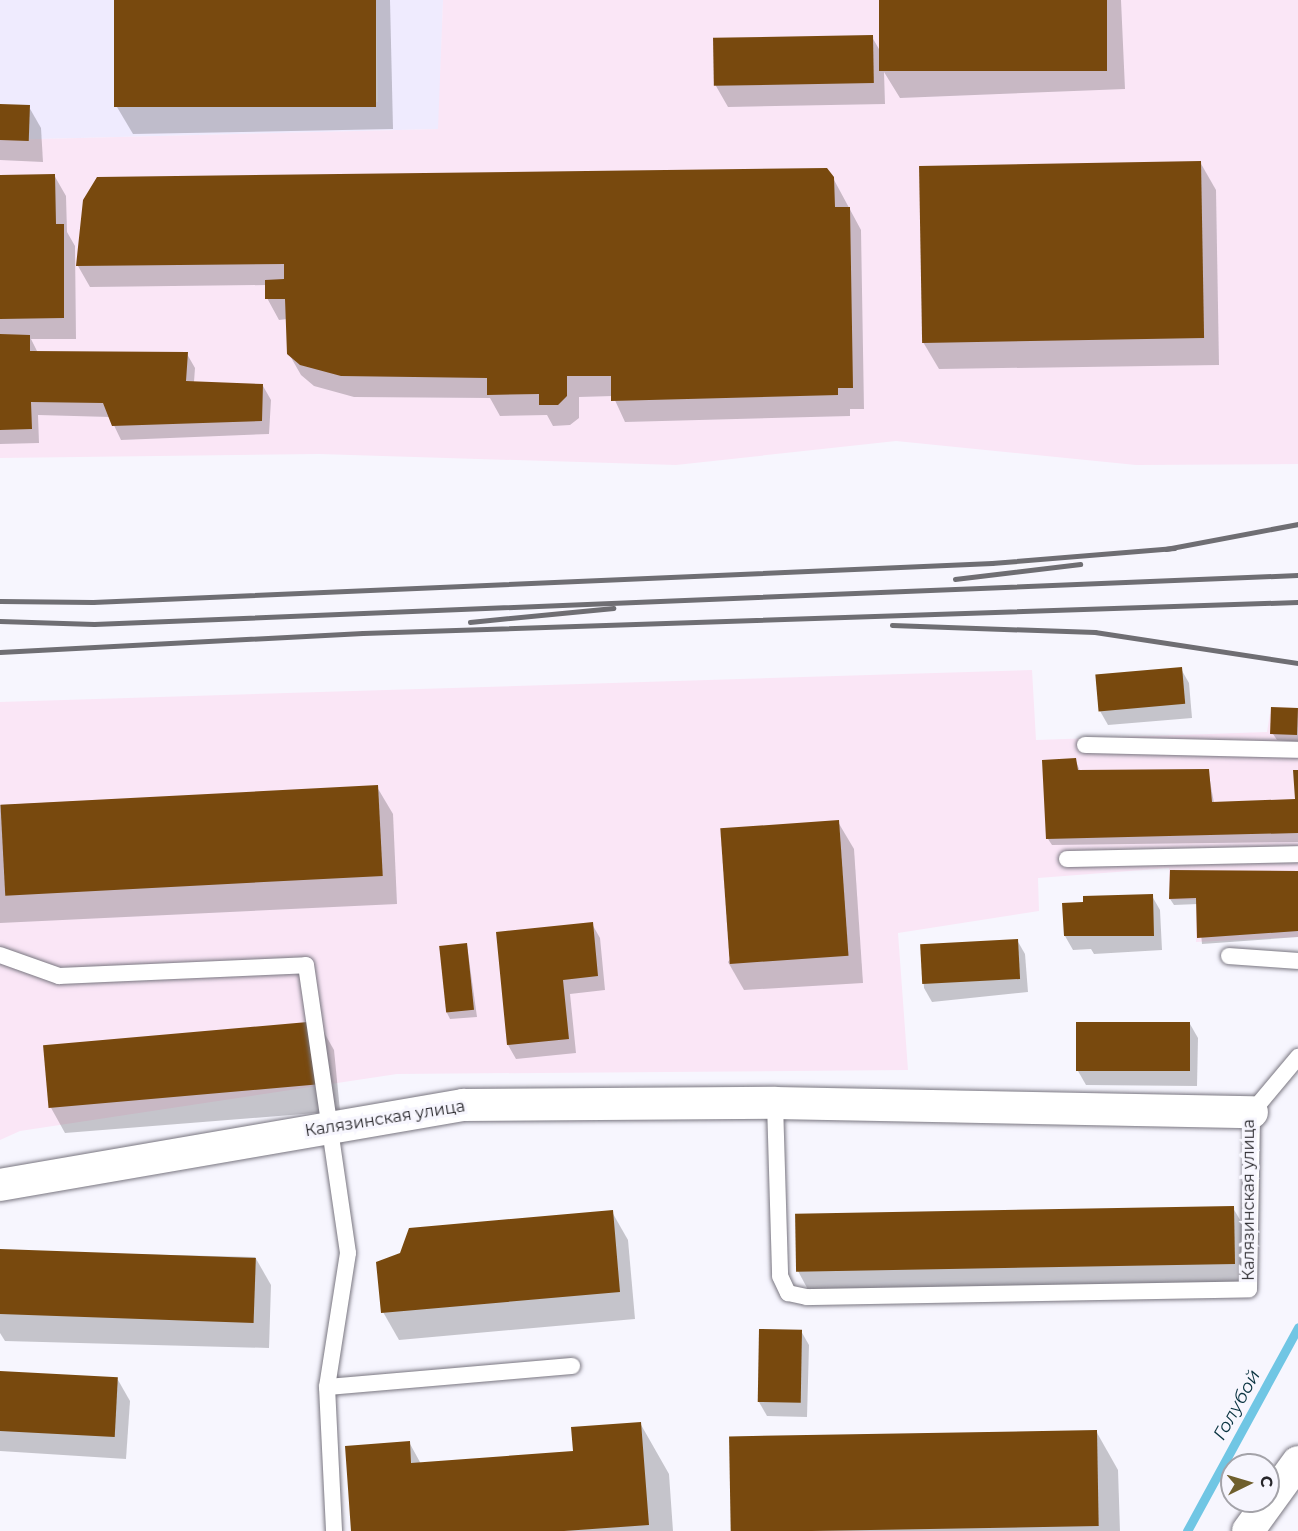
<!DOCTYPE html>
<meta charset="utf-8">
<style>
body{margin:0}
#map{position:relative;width:1298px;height:1531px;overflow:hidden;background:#f7f6fe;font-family:Montserrat,sans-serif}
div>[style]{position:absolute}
.built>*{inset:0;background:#efebfe}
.industrial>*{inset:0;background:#fae6f6}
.shadow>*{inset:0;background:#0003}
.stream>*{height:9px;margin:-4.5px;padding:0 4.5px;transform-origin:4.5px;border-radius:4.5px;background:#70c6e4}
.building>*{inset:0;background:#78490e;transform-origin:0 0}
.roads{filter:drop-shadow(0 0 2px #797680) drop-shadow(0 0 2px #797680)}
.service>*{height:16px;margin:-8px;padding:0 8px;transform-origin:8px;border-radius:8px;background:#fff}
.minor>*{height:32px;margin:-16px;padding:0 16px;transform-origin:16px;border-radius:16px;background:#fff}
.rail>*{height:4.5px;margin:-2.25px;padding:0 2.25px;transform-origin:2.25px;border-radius:2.25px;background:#6f6e73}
span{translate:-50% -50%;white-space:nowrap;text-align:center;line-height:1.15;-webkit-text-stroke:6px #f7f6fe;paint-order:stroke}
.street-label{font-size:16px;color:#27262a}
.water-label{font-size:18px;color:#08323f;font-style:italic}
.north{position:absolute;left:1220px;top:1453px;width:60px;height:60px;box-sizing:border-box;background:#f7f6fe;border:2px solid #a4a3a9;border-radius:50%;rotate:85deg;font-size:16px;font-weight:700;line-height:24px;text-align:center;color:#27262a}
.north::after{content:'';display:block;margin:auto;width:21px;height:27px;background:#6f5f2d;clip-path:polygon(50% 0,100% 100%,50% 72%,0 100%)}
</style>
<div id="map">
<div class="built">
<div style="clip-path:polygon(0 0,114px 0,116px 107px,378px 102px,376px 0,443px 0,439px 129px,0 140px)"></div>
</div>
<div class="industrial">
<div style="clip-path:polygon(443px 0,1298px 0,1298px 464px,1136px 465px,896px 441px,676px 465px,319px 454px,0 458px,0 140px,438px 129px)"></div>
<div style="clip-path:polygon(1032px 670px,1036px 740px,1267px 732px,1271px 707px,1298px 708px,1298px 937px,1196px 942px,1196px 900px,1169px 900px,1169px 868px,1038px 878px,1039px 911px,898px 933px,908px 1070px,397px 1074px,20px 1131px,0 1140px,0 702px)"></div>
</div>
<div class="shadow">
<div style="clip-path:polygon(115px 0,390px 0,393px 129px,133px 134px,117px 107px)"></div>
<div style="clip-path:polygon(880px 0,1121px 0,1125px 89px,900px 98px,884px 72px,885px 104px,728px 107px,716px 86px,715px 40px,872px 37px,883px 56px)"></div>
<div style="clip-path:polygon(0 106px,29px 107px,41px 128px,43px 162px,0 160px)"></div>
<div style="clip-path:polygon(1200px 162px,1216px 190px,1219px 365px,939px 369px,923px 342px)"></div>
<div style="clip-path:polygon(54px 175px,66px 196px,67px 232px,75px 246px,76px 339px,31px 339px,38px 353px,187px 354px,195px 368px,194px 382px,263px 386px,271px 400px,269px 434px,121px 440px,110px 417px,38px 415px,39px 443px,0 444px,0 176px)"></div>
<div style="clip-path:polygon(833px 178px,861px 230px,864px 409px,850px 409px,850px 416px,625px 422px,613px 396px,579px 397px,579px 418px,570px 425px,553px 426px,547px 415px,500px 416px,490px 398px,354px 397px,314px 386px,301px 375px,289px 354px,287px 319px,279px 320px,267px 298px,267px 285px,90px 287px,78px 266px,85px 201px)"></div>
<div style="clip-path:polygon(1181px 669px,1189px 683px,1192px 718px,1108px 725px,1100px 711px)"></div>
<div style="clip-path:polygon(1298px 710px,1298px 742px,1277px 740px,1273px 734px)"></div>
<div style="clip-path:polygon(1075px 759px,1080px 771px,1208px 770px,1214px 803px,1296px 800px,1298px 772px,1298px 842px,1052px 845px,1048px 839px)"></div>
<div style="clip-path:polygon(377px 787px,393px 814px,397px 904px,0 923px,0 805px)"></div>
<div style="clip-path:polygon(838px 822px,854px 849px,863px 983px,744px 990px,728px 962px)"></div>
<div style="clip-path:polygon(1298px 873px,1298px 937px,1202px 944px,1198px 904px,1174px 905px,1170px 899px)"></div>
<div style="clip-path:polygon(1152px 896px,1160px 910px,1162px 950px,1094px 954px,1091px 949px,1073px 950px,1065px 936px)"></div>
<div style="clip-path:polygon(592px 924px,600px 938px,605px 990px,570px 994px,576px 1053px,516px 1059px,508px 1045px)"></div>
<div style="clip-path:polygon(1017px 940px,1025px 954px,1028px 992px,932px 1002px,924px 988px,921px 946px)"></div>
<div style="clip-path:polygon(467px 945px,477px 1017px,450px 1019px,447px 1013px)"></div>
<div style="clip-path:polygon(318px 1022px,334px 1050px,340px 1111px,65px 1133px,50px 1106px)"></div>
<div style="clip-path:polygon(1190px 1024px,1198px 1038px,1197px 1086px,1086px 1085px,1078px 1071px)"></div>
<div style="clip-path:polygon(1233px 1208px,1249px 1235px,1250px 1291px,813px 1299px,798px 1271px)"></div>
<div style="clip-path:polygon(612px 1212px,628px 1240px,635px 1319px,399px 1340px,383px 1312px)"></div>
<div style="clip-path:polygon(0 1251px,255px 1257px,271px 1285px,269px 1348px,5px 1341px,0 1333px)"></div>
<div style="clip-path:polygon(761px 1331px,801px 1331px,809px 1345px,807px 1417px,767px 1416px,759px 1402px)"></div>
<div style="clip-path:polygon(0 1372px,118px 1380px,130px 1401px,126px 1459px,0 1451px)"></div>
<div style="clip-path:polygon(640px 1423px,669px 1474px,673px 1531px,353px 1531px,409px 1442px,421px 1464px,574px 1452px)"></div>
<div style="clip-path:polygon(1096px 1431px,1118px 1470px,1120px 1531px,732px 1531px,730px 1437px)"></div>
</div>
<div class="stream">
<div style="left:1187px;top:1531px;width:232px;rotate:-61.4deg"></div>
</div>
<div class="building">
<div style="left:114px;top:0;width:262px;height:107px"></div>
<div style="left:879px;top:0;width:228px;height:71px"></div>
<div style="left:873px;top:35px;width:48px;height:160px;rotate:89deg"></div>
<div style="left:0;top:104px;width:30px;height:36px;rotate:2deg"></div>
<div style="left:1201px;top:161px;width:177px;height:282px;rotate:89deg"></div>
<div style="clip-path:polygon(827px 168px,834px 177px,835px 207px,850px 207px,853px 388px,838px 388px,838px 395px,611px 401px,611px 376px,567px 376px,567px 396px,558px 405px,539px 405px,539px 394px,487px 395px,487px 378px,341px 376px,300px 365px,287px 354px,285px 299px,265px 299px,265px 280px,284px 279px,284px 264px,76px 266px,83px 200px,97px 177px)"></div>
<div style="clip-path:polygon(55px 174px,56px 224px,64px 224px,64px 318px,0 319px,0 175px)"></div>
<div style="clip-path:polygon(0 334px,30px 335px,30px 351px,188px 352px,186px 381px,263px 384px,262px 421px,112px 426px,103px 403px,31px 402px,32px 429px,0 430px)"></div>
<div style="left:1182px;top:667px;width:37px;height:87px;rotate:85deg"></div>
<div style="left:1271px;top:707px;width:27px;height:27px;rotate:2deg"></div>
<div style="clip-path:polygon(1076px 758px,1078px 770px,1209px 769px,1212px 802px,1295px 799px,1293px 770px,1298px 770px,1298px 833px,1046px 839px,1042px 760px)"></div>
<div style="left:378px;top:785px;width:91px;height:378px;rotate:87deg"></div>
<div style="left:839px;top:820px;width:136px;height:119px;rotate:86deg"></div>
<div style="clip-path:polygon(1170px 870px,1298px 871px,1298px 931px,1197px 938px,1196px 898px,1169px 899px)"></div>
<div style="clip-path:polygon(1153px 894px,1154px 936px,1064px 936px,1062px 903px,1083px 902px,1083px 896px)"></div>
<div style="clip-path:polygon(593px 922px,598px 976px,563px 980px,569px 1039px,507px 1045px,496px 932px)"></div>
<div style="left:1018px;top:939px;width:40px;height:98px;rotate:87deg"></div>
<div style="left:467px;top:943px;width:67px;height:28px;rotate:84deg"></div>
<div style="left:319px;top:1021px;width:63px;height:277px;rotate:85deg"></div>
<div style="left:1076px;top:1022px;width:114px;height:49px"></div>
<div style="left:1234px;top:1206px;width:58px;height:439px;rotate:89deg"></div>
<div style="clip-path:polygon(613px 1210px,620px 1292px,381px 1313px,376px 1262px,400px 1253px,409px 1228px)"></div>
<div style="left:0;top:1249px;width:256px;height:65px;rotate:2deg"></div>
<div style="left:759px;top:1329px;width:43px;height:73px;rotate:1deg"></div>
<div style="left:0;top:1371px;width:118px;height:60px;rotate:3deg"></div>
<div style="clip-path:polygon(641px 1422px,649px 1525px,564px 1531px,351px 1531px,345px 1446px,410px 1441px,411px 1463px,573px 1451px,571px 1427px)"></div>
<div style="left:1097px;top:1430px;width:96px;height:368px;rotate:89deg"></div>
</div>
<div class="roads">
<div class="service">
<div style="left:1085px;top:745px;width:213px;rotate:1.3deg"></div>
<div style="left:1067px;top:859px;width:231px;rotate:-1.2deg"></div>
<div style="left:0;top:955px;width:63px;rotate:19.6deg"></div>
<div style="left:59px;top:976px;width:247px;rotate:-2.5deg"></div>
<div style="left:306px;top:965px;width:291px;rotate:81.7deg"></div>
<div style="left:348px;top:1253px;width:136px;rotate:98.9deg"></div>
<div style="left:327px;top:1387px;width:144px;rotate:87.2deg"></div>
<div style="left:1229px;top:956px;width:69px;rotate:4.1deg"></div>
<div style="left:775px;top:1103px;width:173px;rotate:88.3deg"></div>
<div style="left:780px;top:1276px;width:19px;rotate:65deg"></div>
<div style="left:788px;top:1293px;width:19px;rotate:12deg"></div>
<div style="left:807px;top:1297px;width:442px;rotate:-1deg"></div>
<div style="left:1249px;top:1289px;width:177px;rotate:-89deg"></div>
<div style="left:1252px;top:1112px;width:72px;rotate:-50.1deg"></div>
<div style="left:327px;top:1387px;width:246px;rotate:-4.9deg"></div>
</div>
<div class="minor">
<div style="left:0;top:1185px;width:470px;rotate:-9.8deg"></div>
<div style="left:463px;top:1105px;width:312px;rotate:-0.4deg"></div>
<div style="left:775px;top:1103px;width:477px;rotate:1.1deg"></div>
<div style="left:1248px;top:1531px;width:85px;rotate:-54.1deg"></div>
</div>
</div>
<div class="rail">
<div style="left:1166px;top:549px;width:134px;rotate:-10.7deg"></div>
<div style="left:955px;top:579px;width:126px;rotate:-6.8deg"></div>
<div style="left:0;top:601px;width:93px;rotate:0.6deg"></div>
<div style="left:93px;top:602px;width:900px;rotate:-2.48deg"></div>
<div style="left:992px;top:563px;width:183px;rotate:-4.7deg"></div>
<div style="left:0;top:621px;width:94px;rotate:1.8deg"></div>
<div style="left:94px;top:624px;width:1205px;rotate:-2.33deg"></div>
<div style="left:470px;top:622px;width:144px;rotate:-5.6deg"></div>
<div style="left:892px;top:625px;width:203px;rotate:2deg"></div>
<div style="left:1095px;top:632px;width:205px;rotate:8.7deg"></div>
<div style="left:0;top:652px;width:363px;rotate:-3deg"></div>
<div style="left:363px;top:633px;width:936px;rotate:-1.9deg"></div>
</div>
<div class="street-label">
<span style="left:385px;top:1119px;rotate:-9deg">Калязинская улица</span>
<span style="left:1249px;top:1200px;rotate:-90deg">Калязинская улица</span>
</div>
<div class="water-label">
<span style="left:1237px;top:1405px;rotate:-61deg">Голубой</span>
</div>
<div class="north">С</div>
</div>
